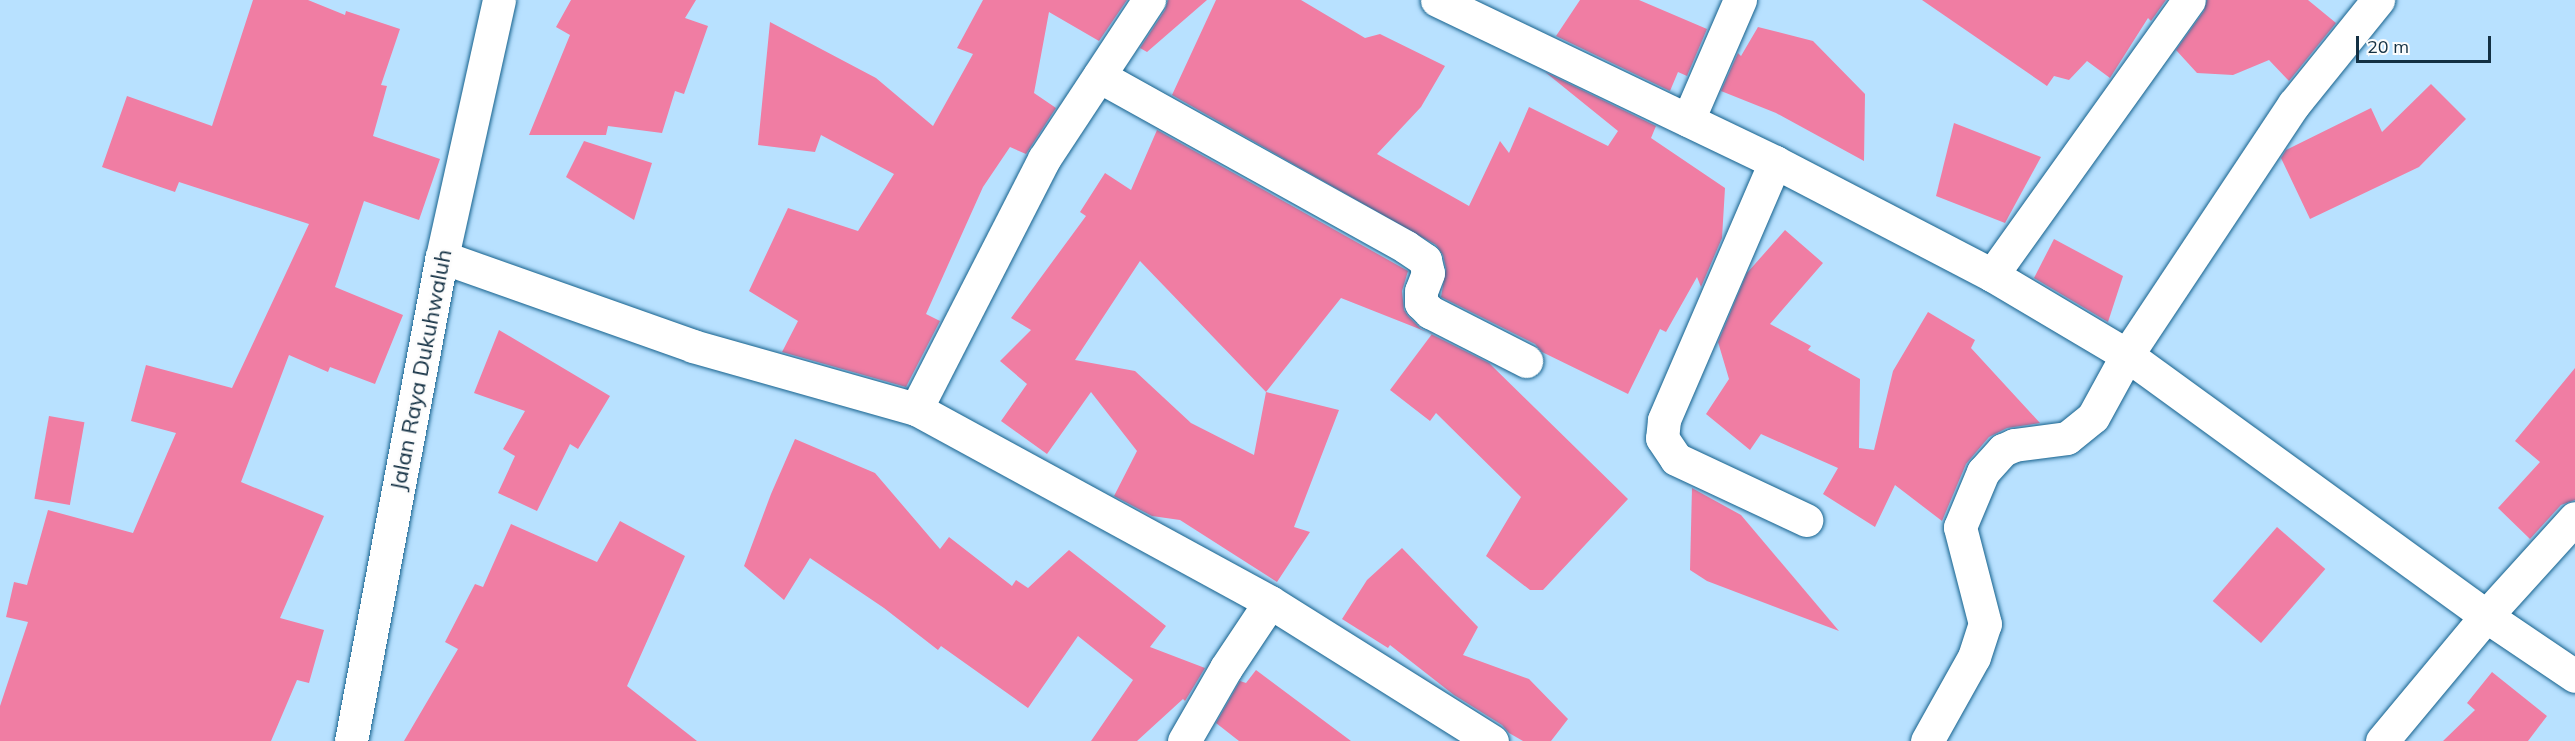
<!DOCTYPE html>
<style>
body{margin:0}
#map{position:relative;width:2575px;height:741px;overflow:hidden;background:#b8e1ff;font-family:Mulish,sans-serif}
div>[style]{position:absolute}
.building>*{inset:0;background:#f07da3;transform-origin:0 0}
.roads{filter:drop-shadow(0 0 2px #15618d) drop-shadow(0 0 2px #15618d)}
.minor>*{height:33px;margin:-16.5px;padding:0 16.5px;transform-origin:16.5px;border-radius:16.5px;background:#fff}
.secondary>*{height:33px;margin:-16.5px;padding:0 16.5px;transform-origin:16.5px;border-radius:16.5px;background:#fff}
span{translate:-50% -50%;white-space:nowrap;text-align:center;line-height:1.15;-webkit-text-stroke:4.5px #fcfcfc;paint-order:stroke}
.street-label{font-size:22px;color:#133043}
.scale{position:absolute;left:2356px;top:36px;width:135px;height:27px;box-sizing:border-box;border:3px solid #133043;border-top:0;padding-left:8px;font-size:18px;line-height:21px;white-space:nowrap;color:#133043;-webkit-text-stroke:4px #fcfcfc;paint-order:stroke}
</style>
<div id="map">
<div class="building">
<div style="clip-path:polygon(253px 0,308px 0,345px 15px,346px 11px,400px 29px,381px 85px,387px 86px,373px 136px,440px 159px,419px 220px,364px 201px,335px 287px,403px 315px,375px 384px,330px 367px,328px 372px,289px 355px,241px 482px,324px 516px,280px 618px,324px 630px,309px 683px,297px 680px,271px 741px,0 741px,0 706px,28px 622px,6px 617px,14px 582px,27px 585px,48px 510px,133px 533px,176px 433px,131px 421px,146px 365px,232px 388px,309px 224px,179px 182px,175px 192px,102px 167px,127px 96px,212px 126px)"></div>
<div style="clip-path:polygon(571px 0,696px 0,685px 18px,708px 26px,684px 94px,675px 91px,662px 133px,608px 126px,606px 135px,529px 135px,570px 35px,556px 27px)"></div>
<div style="clip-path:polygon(983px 0,1127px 0,1099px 41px,1049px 12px,1034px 93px,1056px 108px,1026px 154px,1010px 147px,983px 187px,926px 314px,940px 321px,906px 387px,782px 352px,798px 321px,749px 291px,788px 208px,858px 231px,894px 174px,821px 135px,815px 152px,758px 145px,770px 22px,876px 78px,933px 126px,973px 54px,957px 48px)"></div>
<div style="clip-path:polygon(1168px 0,1207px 0,1147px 52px,1140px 48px,1165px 10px)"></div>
<div style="clip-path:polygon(1216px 0,1301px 0,1365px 38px,1380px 34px,1445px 66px,1421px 107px,1377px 154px,1469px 206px,1500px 141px,1509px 153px,1529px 107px,1608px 146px,1618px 131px,1545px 72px,1656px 126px,1651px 138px,1725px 188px,1722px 238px,1701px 287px,1697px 277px,1666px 332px,1660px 329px,1628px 394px,1542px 352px,1535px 344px,1441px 297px,1446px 269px,1443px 255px,1436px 245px,1172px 95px)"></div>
<div style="clip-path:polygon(1580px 0,1639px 0,1707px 29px,1687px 76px,1678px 72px,1670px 91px,1556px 36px)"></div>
<div style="clip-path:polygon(1922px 0,2166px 0,2151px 21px,2148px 18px,2110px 78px,2087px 61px,2069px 80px,2054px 76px,2047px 86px)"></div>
<div style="clip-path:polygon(2207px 0,2308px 0,2336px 23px,2289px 81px,2269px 60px,2233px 75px,2197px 73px,2176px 50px,2204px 11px)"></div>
<div style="clip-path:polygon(1758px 27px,1813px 41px,1865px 94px,1864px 161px,1776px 113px,1721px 91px,1738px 53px,1741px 56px)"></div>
<div style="clip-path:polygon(2431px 84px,2466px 119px,2419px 167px,2310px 219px,2281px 158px,2286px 150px,2371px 108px,2382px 132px)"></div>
<div style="clip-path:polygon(1954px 123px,2041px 157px,2005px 223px,1936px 196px)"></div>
<div style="clip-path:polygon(evenodd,1157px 130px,1408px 271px,1402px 291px,1404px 310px,1408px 316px,1421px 329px,1489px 363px,1628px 499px,1543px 590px,1530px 590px,1486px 556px,1521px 497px,1436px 413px,1430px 421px,1390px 390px,1432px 334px,1341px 298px,1266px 392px,1339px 410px,1294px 527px,1310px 532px,1277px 582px,1180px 520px,1152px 516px,1114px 496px,1137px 451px,1091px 392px,1047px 454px,1001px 421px,1027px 384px,1000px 361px,1031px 330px,1011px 318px,1086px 216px,1080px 212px,1105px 173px,1131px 190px,1157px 130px,1140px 261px,1266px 392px,1254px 455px,1191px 423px,1135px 371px,1075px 360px,1140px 261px)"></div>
<div style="clip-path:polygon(584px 141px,652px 163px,634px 220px,566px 177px)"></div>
<div style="clip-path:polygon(1785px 230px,1823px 263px,1770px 324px,1811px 346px,1808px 350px,1860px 379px,1859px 448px,1874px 450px,1893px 371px,1928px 312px,1975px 340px,1971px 348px,2040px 423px,2007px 428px,1989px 437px,1966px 464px,1942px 521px,1895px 485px,1875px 527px,1823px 494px,1838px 468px,1761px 434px,1750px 450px,1706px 414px,1729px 379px,1718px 342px,1747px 273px)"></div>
<div style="clip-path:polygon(2054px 239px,2123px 276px,2108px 322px,2034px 278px)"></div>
<div style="clip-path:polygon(499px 330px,610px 396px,578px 449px,570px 444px,537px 511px,498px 493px,515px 456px,503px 449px,525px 411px,474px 393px)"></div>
<div style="clip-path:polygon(2575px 368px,2575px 500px,2561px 505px,2530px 539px,2498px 508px,2540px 462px,2515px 441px)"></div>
<div style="left:49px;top:416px;width:36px;height:84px;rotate:10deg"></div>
<div style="clip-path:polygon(795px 439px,875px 473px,940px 549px,949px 537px,1012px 586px,1016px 580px,1028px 588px,1069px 550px,1166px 626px,1150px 647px,1205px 668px,1185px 701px,1183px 699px,1137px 741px,1091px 741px,1133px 680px,1078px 636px,1028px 708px,941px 646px,938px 650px,884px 608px,810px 558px,784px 600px,744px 566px,771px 494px)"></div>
<div style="clip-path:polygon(1692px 488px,1741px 515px,1839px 631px,1707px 581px,1690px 570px)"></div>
<div style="clip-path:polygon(620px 521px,685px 556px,627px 686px,697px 741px,404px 741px,458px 649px,445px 642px,475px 584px,483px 587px,511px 524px,597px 562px)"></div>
<div style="left:2277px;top:527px;width:64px;height:98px;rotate:41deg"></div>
<div style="clip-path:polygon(1402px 548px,1478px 627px,1463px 655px,1529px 679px,1568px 719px,1551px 741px,1523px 741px,1509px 733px,1502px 725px,1454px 695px,1390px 645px,1388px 648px,1342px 619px,1367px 580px)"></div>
<div style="clip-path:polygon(1256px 670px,1351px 741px,1239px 741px,1216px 723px,1240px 681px,1246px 683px)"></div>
<div style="clip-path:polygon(2492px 672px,2547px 716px,2528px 741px,2443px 741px,2475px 710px,2467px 703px)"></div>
</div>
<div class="roads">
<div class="minor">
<div style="left:1437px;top:0;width:375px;rotate:25.6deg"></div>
<div style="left:1775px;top:162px;width:245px;rotate:27.5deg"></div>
<div style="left:1992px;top:275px;width:157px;rotate:30.7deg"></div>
<div style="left:2127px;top:355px;width:444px;rotate:36deg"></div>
<div style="left:2486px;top:616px;width:107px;rotate:34deg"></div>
<div style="left:1099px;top:76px;width:351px;rotate:29.1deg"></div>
<div style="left:1406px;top:247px;width:23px;rotate:34deg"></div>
<div style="left:1425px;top:260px;width:13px;rotate:77deg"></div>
<div style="left:1428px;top:273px;width:19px;rotate:111deg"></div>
<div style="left:1421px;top:291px;width:12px;rotate:90deg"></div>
<div style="left:1421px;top:303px;width:13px;rotate:45deg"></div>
<div style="left:1430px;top:312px;width:108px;rotate:27deg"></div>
<div style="left:1688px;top:120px;width:131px;rotate:-66.6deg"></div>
<div style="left:1775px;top:162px;width:281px;rotate:113.3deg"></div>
<div style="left:1664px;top:420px;width:18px;rotate:96deg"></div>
<div style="left:1662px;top:438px;width:25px;rotate:56deg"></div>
<div style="left:1676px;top:459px;width:144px;rotate:25.1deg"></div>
<div style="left:442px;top:257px;width:266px;rotate:19.5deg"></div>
<div style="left:693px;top:346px;width:232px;rotate:15.8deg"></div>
<div style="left:916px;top:409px;width:403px;rotate:28.6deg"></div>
<div style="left:1270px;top:602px;width:262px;rotate:32.1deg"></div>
<div style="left:1992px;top:275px;width:338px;rotate:-54.4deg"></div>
<div style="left:916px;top:409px;width:281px;rotate:-62.9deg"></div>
<div style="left:1044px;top:159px;width:191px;rotate:-56.6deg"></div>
<div style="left:1184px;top:741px;width:84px;rotate:-60.1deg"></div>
<div style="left:1226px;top:668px;width:79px;rotate:-56.3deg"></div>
<div style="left:1927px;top:741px;width:96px;rotate:-60.8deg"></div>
<div style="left:1974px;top:657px;width:35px;rotate:-72deg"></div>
<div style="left:1985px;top:624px;width:100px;rotate:-104.5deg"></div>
<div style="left:1960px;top:527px;width:60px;rotate:-67.3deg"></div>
<div style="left:1983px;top:472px;width:30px;rotate:-48deg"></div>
<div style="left:2003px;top:450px;width:12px;rotate:-24deg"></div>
<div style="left:2014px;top:445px;width:53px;rotate:-7.5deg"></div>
<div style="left:2067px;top:438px;width:33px;rotate:-39deg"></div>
<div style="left:2093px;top:417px;width:71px;rotate:-61.3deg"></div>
<div style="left:2127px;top:355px;width:301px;rotate:-56.4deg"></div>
<div style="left:2294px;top:104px;width:134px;rotate:-51.1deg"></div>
<div style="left:2382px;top:741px;width:163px;rotate:-50.2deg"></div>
<div style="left:2486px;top:616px;width:132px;rotate:-47.8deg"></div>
</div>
<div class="secondary">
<div style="left:351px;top:741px;width:492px;rotate:-79.4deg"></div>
<div style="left:442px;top:257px;width:263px;rotate:-77.5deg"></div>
</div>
</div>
<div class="street-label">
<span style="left:421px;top:370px;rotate:-79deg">Jalan Raya Dukuhwaluh</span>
</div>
<div class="scale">20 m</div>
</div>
